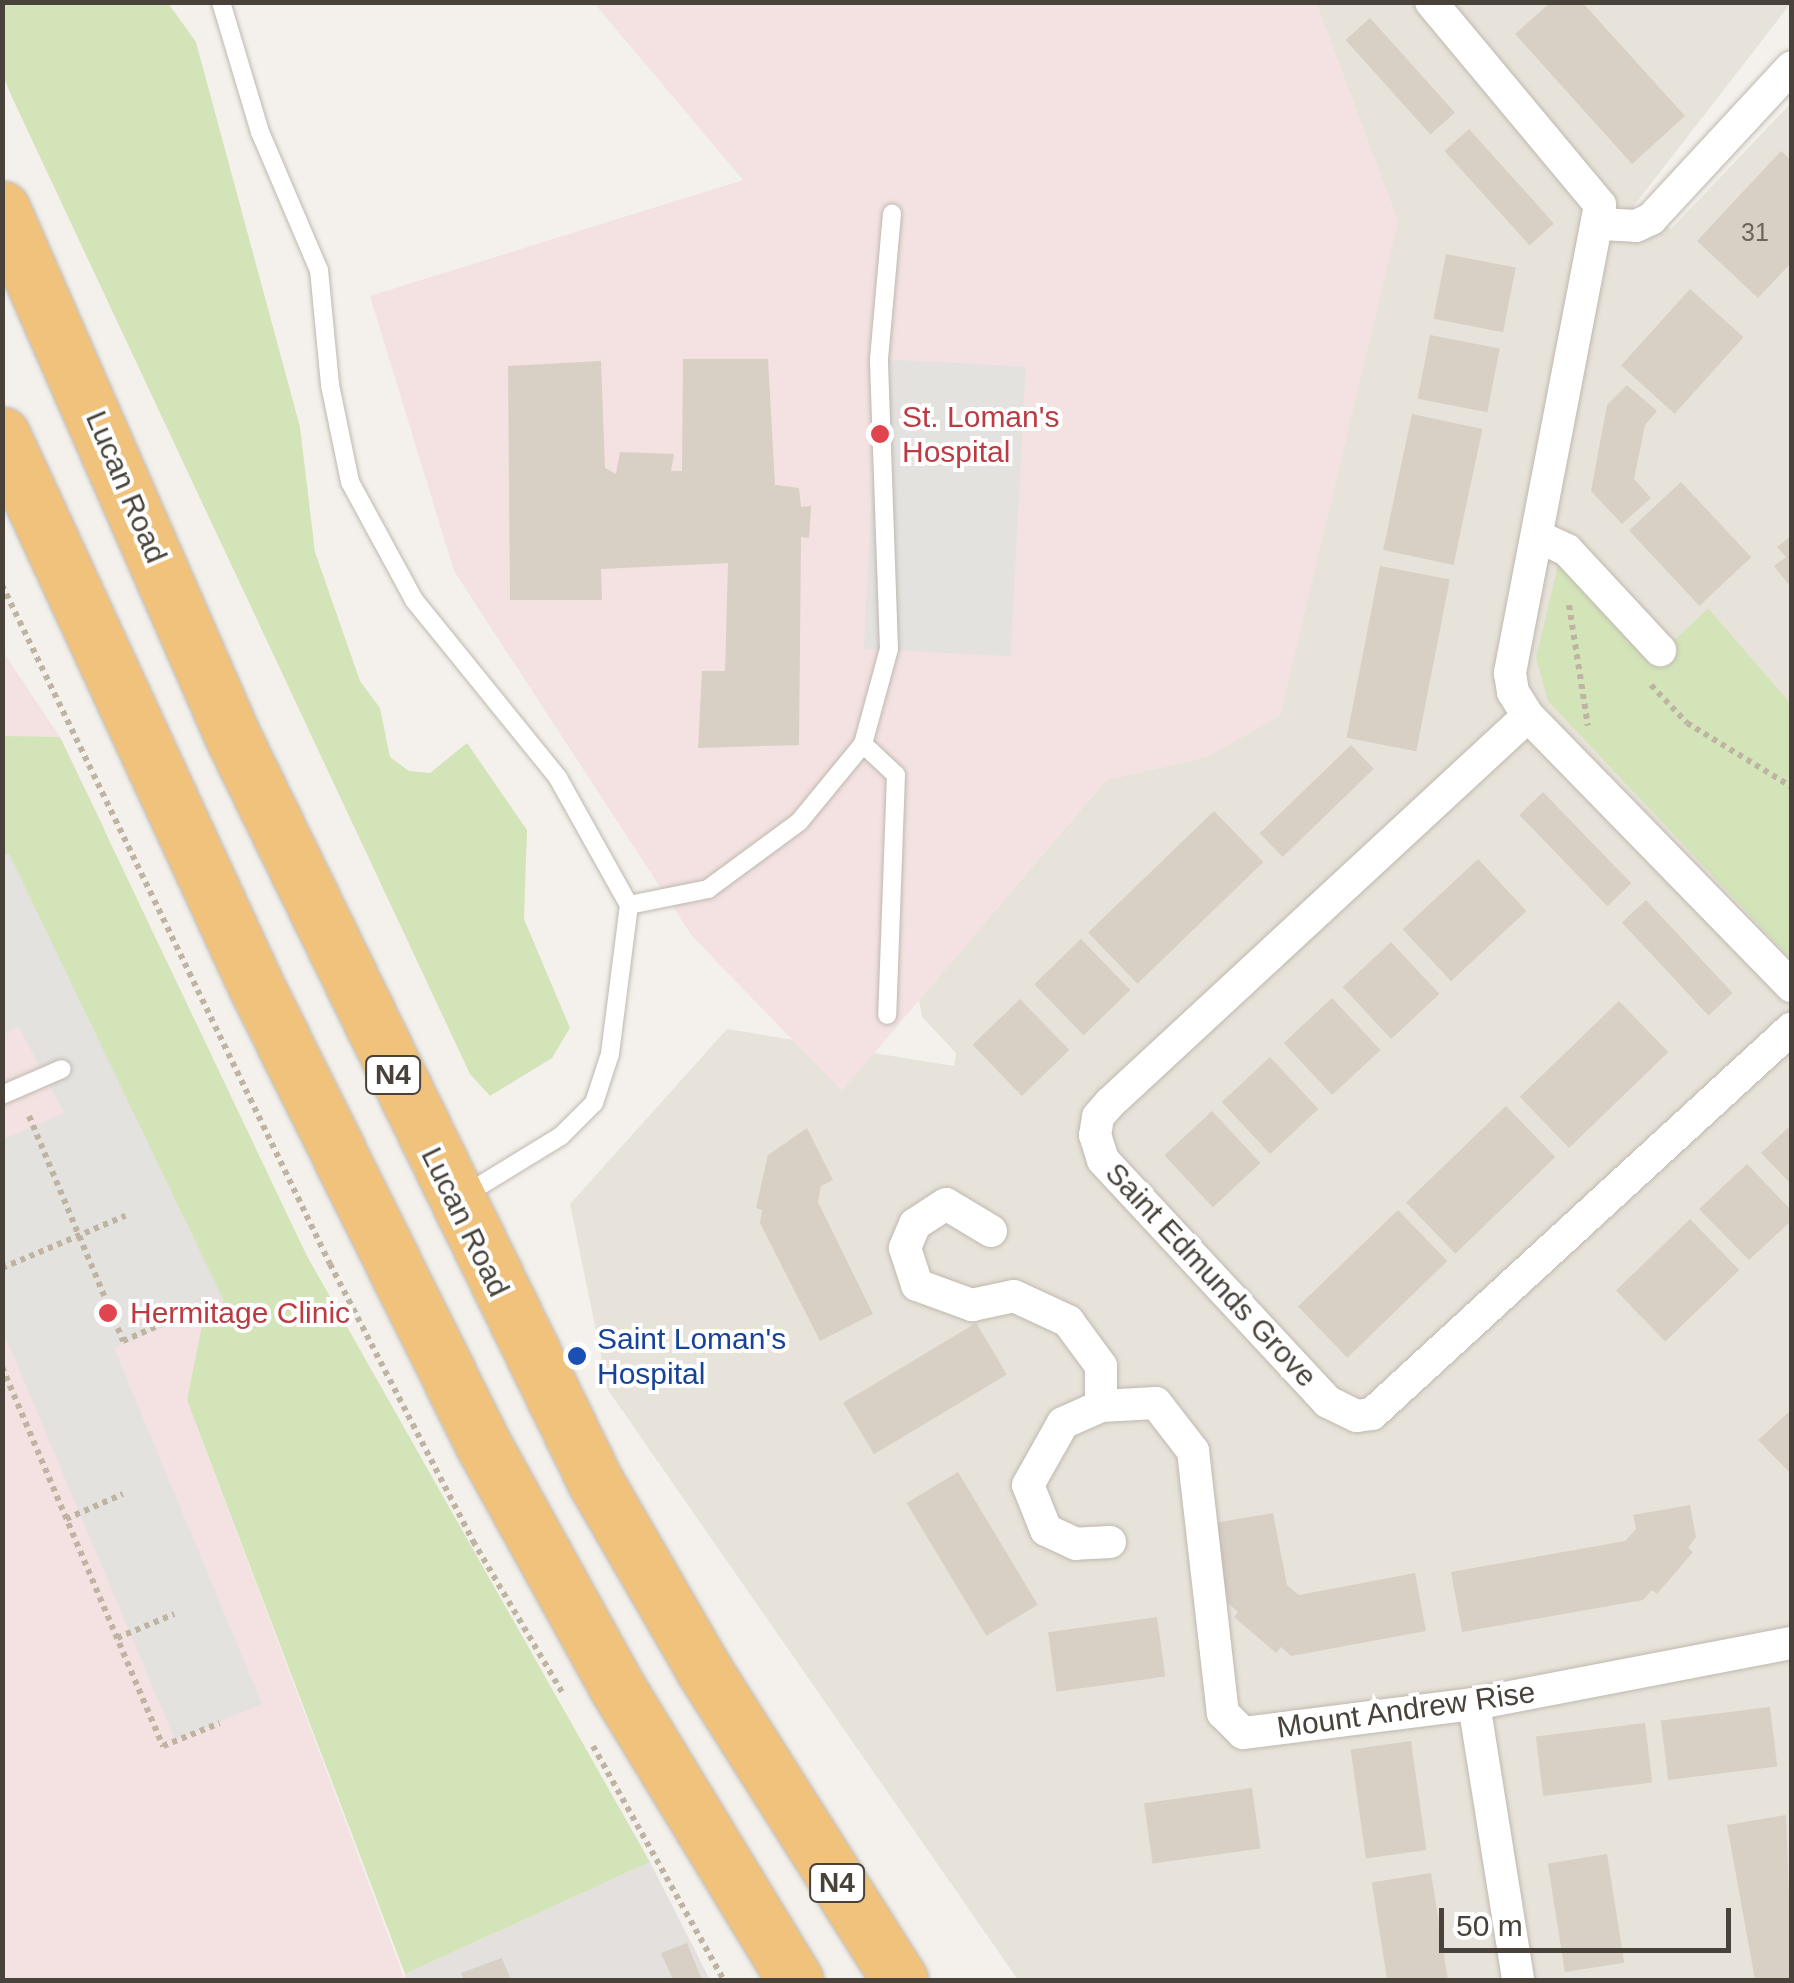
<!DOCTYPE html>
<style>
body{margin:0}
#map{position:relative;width:1794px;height:1983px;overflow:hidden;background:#f4f1ec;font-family:Arial,sans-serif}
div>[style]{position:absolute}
.residential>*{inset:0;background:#e8e3da}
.industrial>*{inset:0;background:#e4e0dd}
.medical>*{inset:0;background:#f3e2e1}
.green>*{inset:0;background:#d3e4b9}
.parking>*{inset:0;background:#e3e2df;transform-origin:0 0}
.building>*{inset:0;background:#d8cfc5;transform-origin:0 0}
.path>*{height:6px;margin-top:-3px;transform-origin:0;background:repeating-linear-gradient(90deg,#bfb3a2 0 5px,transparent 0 10px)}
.roads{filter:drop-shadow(0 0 2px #bfb8af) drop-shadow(0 0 2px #bfb8af)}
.lane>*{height:18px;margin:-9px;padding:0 9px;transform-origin:9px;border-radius:9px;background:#fff}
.street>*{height:32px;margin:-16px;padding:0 16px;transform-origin:16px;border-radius:16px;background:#fff}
.highway>*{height:55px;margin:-27.5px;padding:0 27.5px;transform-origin:27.5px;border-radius:27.5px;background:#f0c27b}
.dots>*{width:28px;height:28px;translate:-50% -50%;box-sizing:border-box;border:5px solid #fff;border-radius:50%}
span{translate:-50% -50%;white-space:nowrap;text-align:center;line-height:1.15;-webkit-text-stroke:8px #fff;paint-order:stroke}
.number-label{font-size:25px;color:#6c655d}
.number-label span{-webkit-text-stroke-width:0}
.shield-label span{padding:2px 8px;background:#fff;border:2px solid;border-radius:8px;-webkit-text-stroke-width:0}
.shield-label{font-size:28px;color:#48423a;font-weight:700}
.health-label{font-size:30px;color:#be3a42}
.left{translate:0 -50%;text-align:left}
.street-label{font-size:30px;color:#48423a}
.transit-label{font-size:30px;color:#164399}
.frame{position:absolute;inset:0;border:5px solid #48423a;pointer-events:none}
.scale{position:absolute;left:1439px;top:1908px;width:292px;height:45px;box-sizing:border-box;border:5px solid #48423a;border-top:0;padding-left:12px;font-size:30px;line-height:35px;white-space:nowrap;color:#48423a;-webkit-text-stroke:8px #fff;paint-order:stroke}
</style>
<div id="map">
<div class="residential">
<div style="clip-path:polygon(1316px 3px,1791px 3px,1633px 207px,1671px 229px,1791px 103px,1791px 1980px,1018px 1980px,608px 1390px,570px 1204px,727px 1029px,954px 1066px,956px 1053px,922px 1017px,919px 1000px,1106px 780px,1207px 757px,1398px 222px)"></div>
</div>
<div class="industrial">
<div style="clip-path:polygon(650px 1862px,710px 1980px,405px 1980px,405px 1974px)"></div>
</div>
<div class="medical">
<div style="clip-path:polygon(594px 3px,1316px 3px,1398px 222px,1280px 716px,1207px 757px,1106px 780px,842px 1091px,692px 936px,454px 571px,370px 296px,743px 180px)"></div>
<div style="clip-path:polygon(2px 650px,60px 737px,103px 825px,224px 1301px,202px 1325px,187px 1400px,405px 1980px,3px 1980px)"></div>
</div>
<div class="green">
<div style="clip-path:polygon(2px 3px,168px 3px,196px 42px,300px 427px,315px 552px,360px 681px,380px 708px,390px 757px,409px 771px,430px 773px,467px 743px,527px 830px,524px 919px,570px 1028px,552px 1058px,490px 1096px,470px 1074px,10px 93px,3px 75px)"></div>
<div style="clip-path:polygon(1558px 565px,1651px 663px,1708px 608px,1791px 704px,1791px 959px,1548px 701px,1536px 658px)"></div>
<div style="clip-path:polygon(3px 736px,60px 737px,307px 1256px,650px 1862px,405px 1974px,187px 1400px,202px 1325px,223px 1301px,9px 854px,3px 856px)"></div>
</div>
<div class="parking">
<div style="left:879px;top:359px;width:147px;height:290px;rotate:3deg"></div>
<div style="clip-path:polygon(9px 854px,224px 1301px,114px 1348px,262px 1704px,175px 1740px,3px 1331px,2px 1140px,64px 1113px,19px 1027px,3px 1034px,2px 857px)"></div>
</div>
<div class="building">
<div style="clip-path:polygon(1551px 2px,1582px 2px,1685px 116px,1632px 164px,1515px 34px)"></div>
<div style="left:1370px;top:18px;width:127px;height:33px;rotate:48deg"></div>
<div style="left:1469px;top:129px;width:127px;height:33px;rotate:48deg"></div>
<div style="clip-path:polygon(1781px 151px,1792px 161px,1792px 262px,1758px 298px,1697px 241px)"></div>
<div style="left:1446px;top:254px;width:71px;height:66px;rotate:11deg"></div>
<div style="left:1690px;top:289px;width:72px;height:103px;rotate:42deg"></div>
<div style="left:1430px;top:335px;width:71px;height:65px;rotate:11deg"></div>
<div style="clip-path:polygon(683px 359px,768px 359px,775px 485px,799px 488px,801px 507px,811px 506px,809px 538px,801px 537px,799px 745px,698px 748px,702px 671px,725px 671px,728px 563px,601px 569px,602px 600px,510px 600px,508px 366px,601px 361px,605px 468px,616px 474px,620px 452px,674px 454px,671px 471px,682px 471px)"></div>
<div style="clip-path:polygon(1627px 385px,1657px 411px,1645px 425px,1634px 479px,1651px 498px,1622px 524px,1591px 491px,1607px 405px)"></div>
<div style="left:1412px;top:414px;width:72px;height:139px;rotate:12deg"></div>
<div style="left:1681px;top:482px;width:103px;height:71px;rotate:47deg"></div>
<div style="clip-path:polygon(1792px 535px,1792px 589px,1774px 566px,1786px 557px,1777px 547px)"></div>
<div style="left:1380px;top:566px;width:71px;height:175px;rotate:11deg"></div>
<div style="left:1351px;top:745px;width:33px;height:127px;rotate:46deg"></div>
<div style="left:1543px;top:792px;width:127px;height:33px;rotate:46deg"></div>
<div style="left:1214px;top:811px;width:71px;height:175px;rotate:46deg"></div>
<div style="left:1478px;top:859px;width:71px;height:103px;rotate:47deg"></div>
<div style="left:1646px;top:900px;width:127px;height:33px;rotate:47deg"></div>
<div style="left:1081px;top:939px;width:71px;height:65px;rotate:46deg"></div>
<div style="left:1391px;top:942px;width:71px;height:66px;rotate:47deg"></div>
<div style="left:1332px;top:998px;width:71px;height:66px;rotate:47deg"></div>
<div style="left:1020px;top:999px;width:71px;height:66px;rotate:46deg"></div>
<div style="left:1619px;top:1001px;width:71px;height:138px;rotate:46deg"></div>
<div style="left:1270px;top:1057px;width:71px;height:66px;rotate:47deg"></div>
<div style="left:1506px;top:1106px;width:71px;height:139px;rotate:46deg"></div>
<div style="left:1212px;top:1111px;width:71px;height:65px;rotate:47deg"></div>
<div style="clip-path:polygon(1792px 1124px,1792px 1185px,1761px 1153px)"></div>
<div style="clip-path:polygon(807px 1128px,833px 1180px,821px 1186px,818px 1202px,873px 1314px,820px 1341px,760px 1223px,762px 1210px,756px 1208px,768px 1155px)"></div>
<div style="clip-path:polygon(1747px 1164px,1792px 1211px,1792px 1220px,1749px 1260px,1699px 1209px)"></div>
<div style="left:1398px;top:1210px;width:71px;height:139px;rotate:46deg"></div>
<div style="left:1690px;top:1219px;width:71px;height:103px;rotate:46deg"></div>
<div style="left:976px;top:1323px;width:60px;height:155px;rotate:59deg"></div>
<div style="clip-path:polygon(1792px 1409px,1792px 1475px,1758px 1440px)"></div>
<div style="left:958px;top:1472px;width:155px;height:60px;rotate:59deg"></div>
<div style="clip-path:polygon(1690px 1505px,1696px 1537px,1688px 1548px,1693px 1552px,1657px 1594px,1652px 1590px,1643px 1600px,1462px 1632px,1451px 1572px,1625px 1541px,1636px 1529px,1633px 1515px)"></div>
<div style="clip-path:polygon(1273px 1513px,1287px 1585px,1299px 1595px,1415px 1573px,1426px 1631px,1291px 1656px,1281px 1647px,1276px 1653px,1234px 1617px,1238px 1612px,1228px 1603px,1214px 1523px)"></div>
<div style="left:1157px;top:1617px;width:60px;height:110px;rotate:82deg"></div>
<div style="left:1770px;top:1707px;width:60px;height:110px;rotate:83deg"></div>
<div style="left:1645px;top:1723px;width:60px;height:110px;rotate:83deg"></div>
<div style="left:1411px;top:1741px;width:110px;height:61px;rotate:82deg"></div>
<div style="left:1252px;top:1788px;width:61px;height:109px;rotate:82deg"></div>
<div style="clip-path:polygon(1786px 1815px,1792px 1980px,1755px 1980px,1727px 1825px)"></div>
<div style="left:1607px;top:1854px;width:110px;height:60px;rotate:81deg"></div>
<div style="left:1431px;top:1873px;width:108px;height:60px;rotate:81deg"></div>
<div style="clip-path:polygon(687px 1943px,702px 1980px,673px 1980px,661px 1953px)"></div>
<div style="clip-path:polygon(502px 1958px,511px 1980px,464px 1980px,461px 1973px)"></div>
</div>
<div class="path">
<div style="left:2px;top:585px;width:754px;rotate:64.22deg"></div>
<div style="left:330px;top:1264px;width:312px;rotate:62.7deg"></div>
<div style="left:473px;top:1541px;width:175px;rotate:59.5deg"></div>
<div style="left:1569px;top:605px;width:122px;rotate:81.1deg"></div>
<div style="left:1651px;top:685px;width:52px;rotate:46.5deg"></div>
<div style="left:1687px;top:723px;width:123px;rotate:31.4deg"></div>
<div style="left:29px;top:1116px;width:244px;rotate:67.3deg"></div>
<div style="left:123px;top:1341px;width:52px;rotate:-23.6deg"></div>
<div style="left:2px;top:1268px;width:134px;rotate:-22.9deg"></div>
<div style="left:2px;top:1367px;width:412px;rotate:67deg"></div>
<div style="left:163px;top:1746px;width:61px;rotate:-22deg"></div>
<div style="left:66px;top:1519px;width:62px;rotate:-23.7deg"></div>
<div style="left:117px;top:1638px;width:62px;rotate:-22.8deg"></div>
<div style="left:593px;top:1746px;width:268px;rotate:60.8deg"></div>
</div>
<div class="roads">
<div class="lane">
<div style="left:221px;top:2px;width:136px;rotate:73.3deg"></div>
<div style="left:260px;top:132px;width:150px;rotate:66.9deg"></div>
<div style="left:319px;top:270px;width:116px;rotate:84.5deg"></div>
<div style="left:330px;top:385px;width:99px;rotate:78.3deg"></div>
<div style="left:350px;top:482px;width:134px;rotate:61.5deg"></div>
<div style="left:414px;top:600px;width:229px;rotate:51deg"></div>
<div style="left:558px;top:778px;width:145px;rotate:60.8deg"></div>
<div style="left:629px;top:905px;width:150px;rotate:97.3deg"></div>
<div style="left:610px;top:1054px;width:52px;rotate:108.1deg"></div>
<div style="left:594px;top:1103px;width:47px;rotate:135deg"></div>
<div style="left:561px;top:1136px;width:115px;rotate:148.5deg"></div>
<div style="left:863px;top:744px;width:45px;rotate:43.2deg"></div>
<div style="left:896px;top:775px;width:240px;rotate:92.1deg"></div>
<div style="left:629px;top:905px;width:81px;rotate:-11.4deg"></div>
<div style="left:708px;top:889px;width:113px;rotate:-36.4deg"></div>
<div style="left:799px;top:822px;width:101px;rotate:-50.6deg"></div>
<div style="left:863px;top:744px;width:98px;rotate:-74.7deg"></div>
<div style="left:889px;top:649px;width:290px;rotate:-92deg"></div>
<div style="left:879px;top:359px;width:146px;rotate:-84.9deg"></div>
<div style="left:2px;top:1095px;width:65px;rotate:-23.4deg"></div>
</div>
<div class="street">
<div style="left:1431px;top:2px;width:264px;rotate:50.2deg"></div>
<div style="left:1600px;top:205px;width:477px;rotate:100.9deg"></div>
<div style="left:1510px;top:673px;width:19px;rotate:81deg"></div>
<div style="left:1513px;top:692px;width:28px;rotate:58deg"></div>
<div style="left:1528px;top:716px;width:378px;rotate:45.7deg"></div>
<div style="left:1600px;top:224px;width:36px;rotate:3deg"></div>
<div style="left:1636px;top:226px;width:17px;rotate:-25deg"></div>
<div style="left:1651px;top:219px;width:207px;rotate:-47.2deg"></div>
<div style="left:1539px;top:537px;width:31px;rotate:25deg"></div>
<div style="left:1567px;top:550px;width:137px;rotate:47.1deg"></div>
<div style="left:1528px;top:716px;width:570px;rotate:137.21deg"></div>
<div style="left:1110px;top:1103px;width:18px;rotate:131deg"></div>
<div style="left:1098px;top:1117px;width:18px;rotate:99deg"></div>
<div style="left:1095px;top:1135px;width:26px;rotate:72deg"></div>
<div style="left:1103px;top:1160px;width:330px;rotate:47.1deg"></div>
<div style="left:1328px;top:1402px;width:32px;rotate:26deg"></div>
<div style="left:1357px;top:1416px;width:15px;rotate:-8deg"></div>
<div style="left:1372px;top:1414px;width:570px;rotate:-42.58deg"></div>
<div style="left:991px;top:1231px;width:52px;rotate:-149deg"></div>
<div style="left:946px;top:1204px;width:37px;rotate:147deg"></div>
<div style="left:915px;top:1224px;width:26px;rotate:113deg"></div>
<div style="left:905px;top:1248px;width:39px;rotate:72deg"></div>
<div style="left:917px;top:1285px;width:59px;rotate:20deg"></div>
<div style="left:972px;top:1305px;width:43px;rotate:-12.1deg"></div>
<div style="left:1014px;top:1296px;width:60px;rotate:24.8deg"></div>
<div style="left:1068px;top:1321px;width:56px;rotate:53.7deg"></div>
<div style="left:1101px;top:1366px;width:40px;rotate:90deg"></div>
<div style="left:1110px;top:1542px;width:34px;rotate:177deg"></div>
<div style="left:1076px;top:1544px;width:33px;rotate:-155deg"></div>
<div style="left:1046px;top:1530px;width:48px;rotate:-111.8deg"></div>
<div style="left:1028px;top:1485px;width:71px;rotate:-60.6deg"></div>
<div style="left:1063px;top:1423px;width:42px;rotate:-24.1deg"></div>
<div style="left:1101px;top:1406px;width:55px;rotate:-3.1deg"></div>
<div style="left:1156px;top:1403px;width:61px;rotate:52.4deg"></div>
<div style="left:1193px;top:1451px;width:264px;rotate:83.5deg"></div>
<div style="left:1223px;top:1713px;width:28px;rotate:45deg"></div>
<div style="left:1243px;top:1733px;width:233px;rotate:-7.2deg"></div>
<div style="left:1474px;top:1704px;width:324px;rotate:-10.9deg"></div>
<div style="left:1474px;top:1704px;width:279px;rotate:80.9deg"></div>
</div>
<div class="highway">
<div style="left:2px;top:209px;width:576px;rotate:66.37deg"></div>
<div style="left:233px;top:737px;width:827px;rotate:64.05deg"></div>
<div style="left:595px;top:1481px;width:218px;rotate:60deg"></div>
<div style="left:704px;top:1670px;width:367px;rotate:57.7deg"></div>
<div style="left:2px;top:435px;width:609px;rotate:65.24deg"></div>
<div style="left:257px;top:988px;width:511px;rotate:63.64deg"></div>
<div style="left:484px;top:1446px;width:275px;rotate:61.1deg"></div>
<div style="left:617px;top:1687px;width:343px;rotate:58.7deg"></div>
</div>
</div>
<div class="dots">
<div style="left:880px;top:434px;background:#e0444e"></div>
<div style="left:108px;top:1313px;background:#e0444e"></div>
<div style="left:577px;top:1356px;background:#1a4fb4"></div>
</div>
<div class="number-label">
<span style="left:1755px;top:232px">31</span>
</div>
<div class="shield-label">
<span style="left:393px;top:1075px">N4</span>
<span style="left:837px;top:1883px">N4</span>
</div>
<div class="health-label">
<span class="left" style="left:902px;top:434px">St. Loman's<br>Hospital</span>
<span class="left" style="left:130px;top:1313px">Hermitage Clinic</span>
</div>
<div class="street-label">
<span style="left:126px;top:487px;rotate:67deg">Lucan Road</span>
<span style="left:465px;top:1222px;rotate:64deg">Lucan Road</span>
<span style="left:1211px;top:1275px;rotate:47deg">Saint Edmunds Grove</span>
<span style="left:1406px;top:1710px;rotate:-8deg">Mount Andrew Rise</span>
</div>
<div class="transit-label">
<span class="left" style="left:597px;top:1356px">Saint Loman's<br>Hospital</span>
</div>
<div class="frame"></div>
<div class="scale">50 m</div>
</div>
